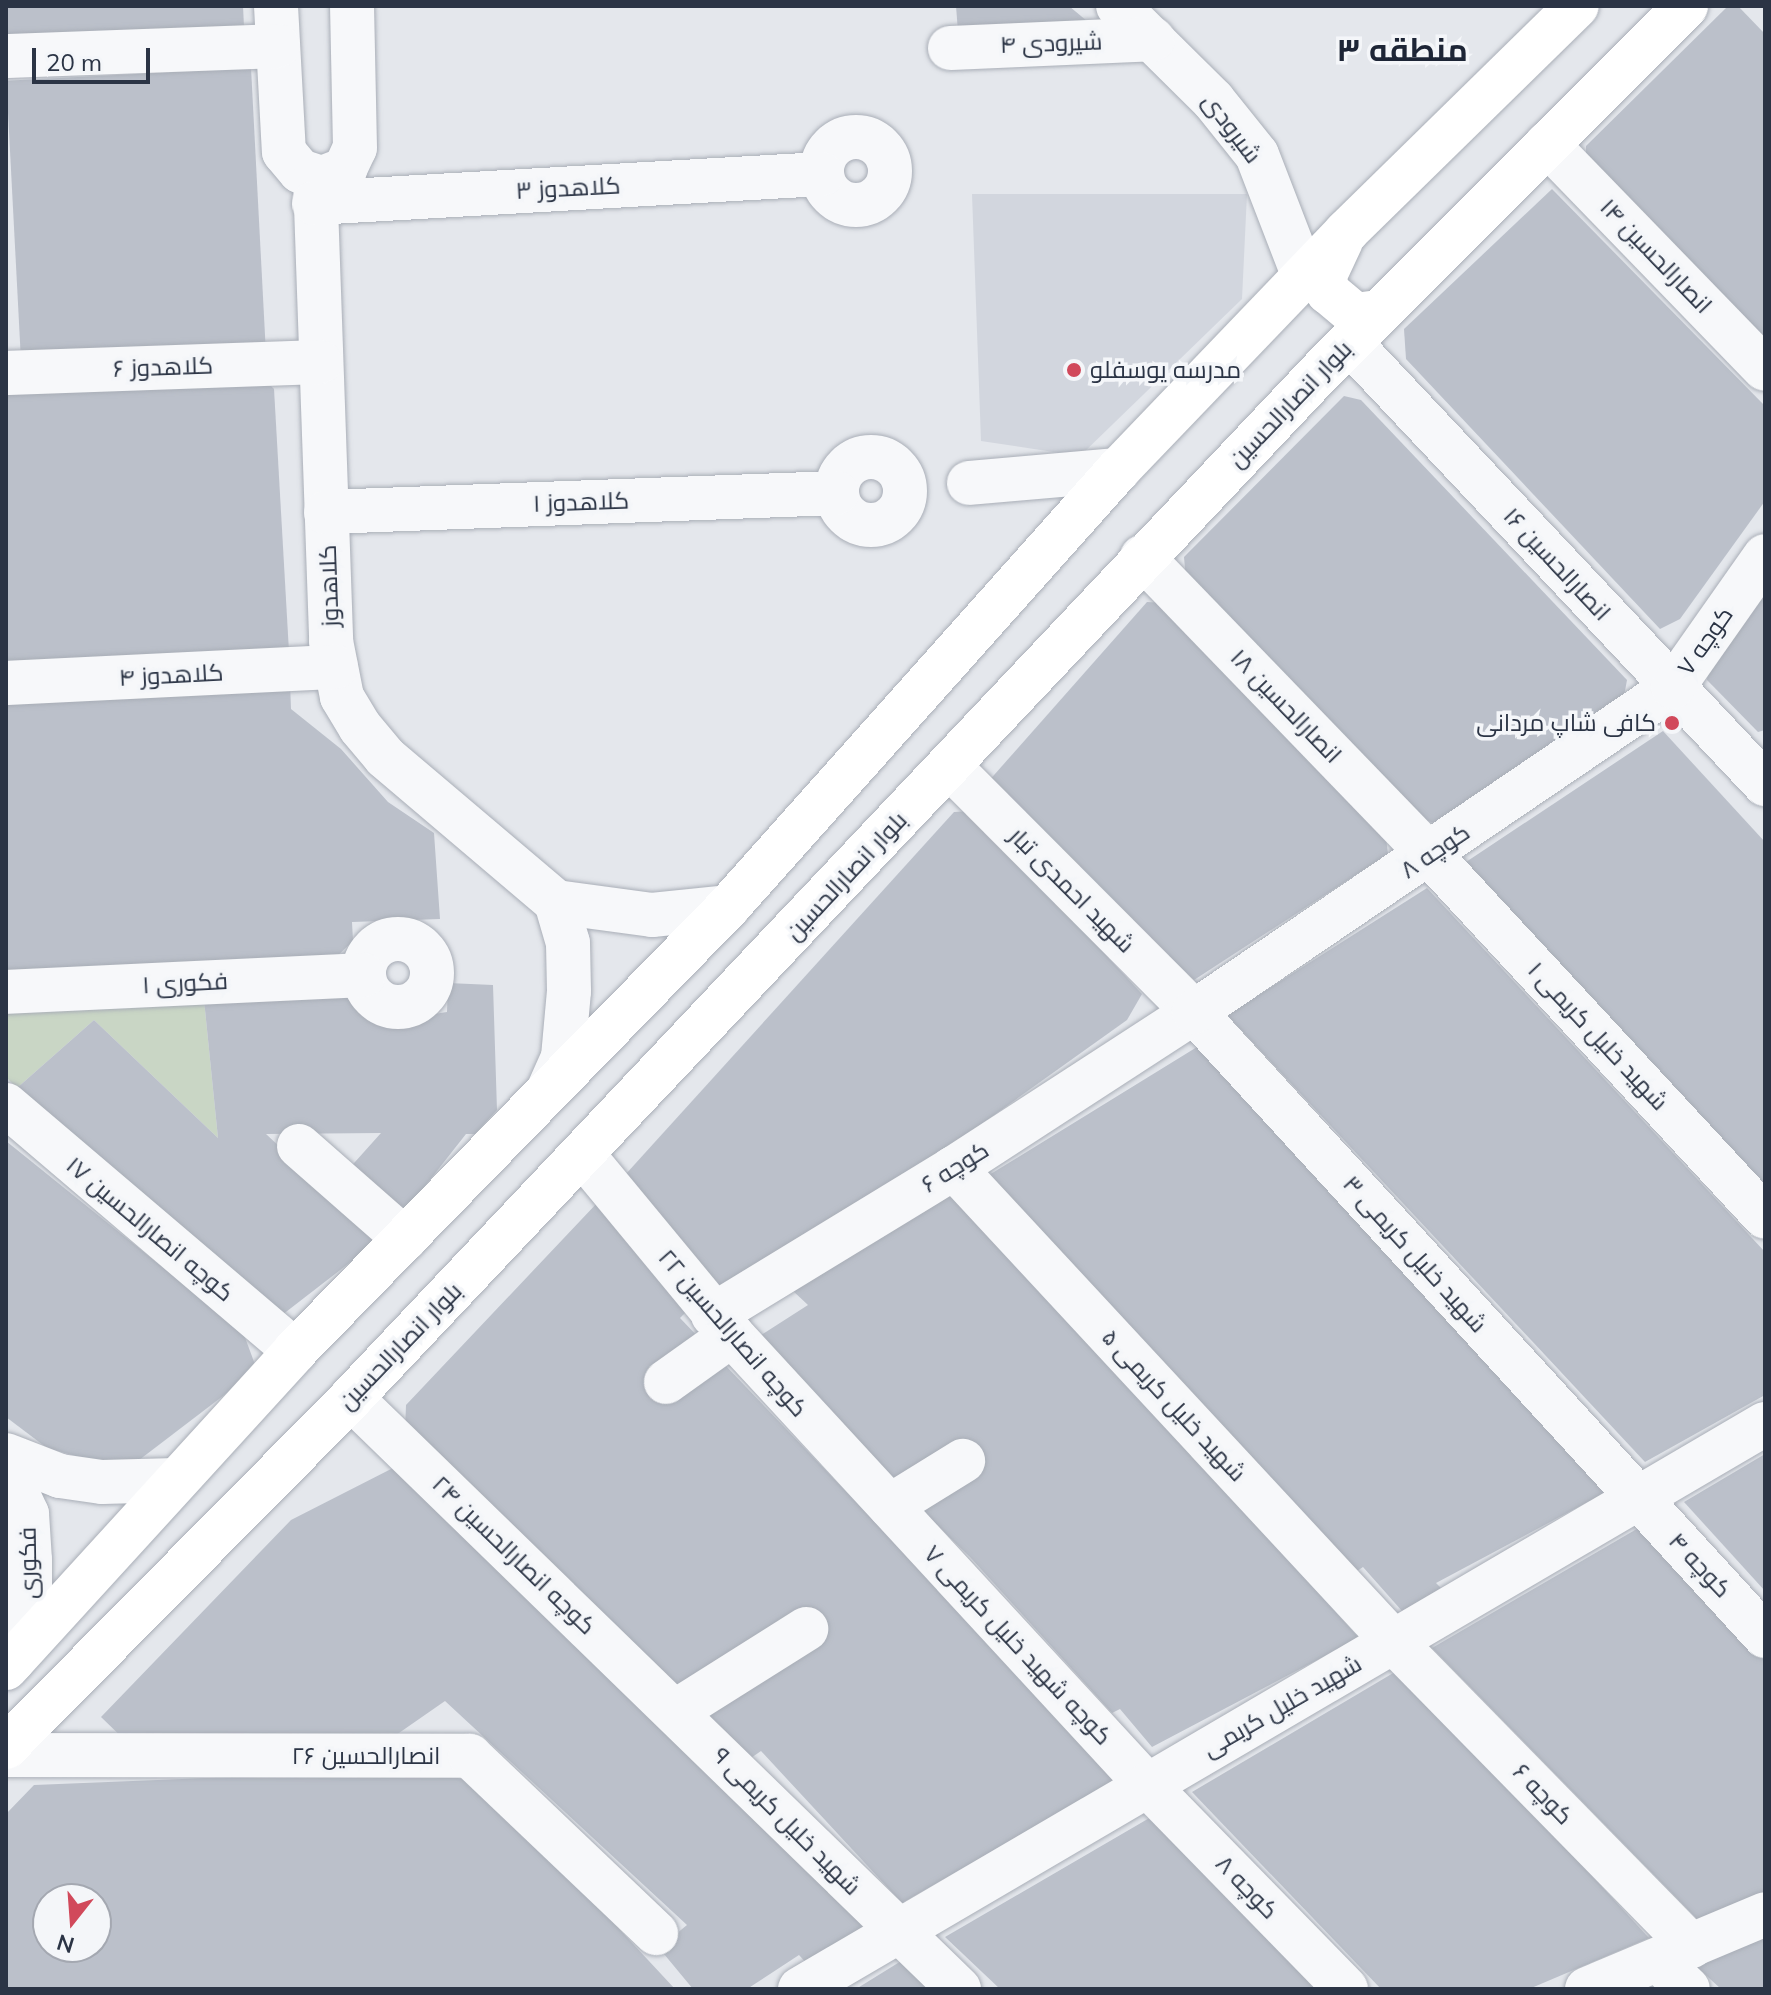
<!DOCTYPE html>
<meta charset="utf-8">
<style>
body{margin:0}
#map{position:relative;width:1771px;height:1995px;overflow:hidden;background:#e4e7ec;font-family:Mulish,Cairo,sans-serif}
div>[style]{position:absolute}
.built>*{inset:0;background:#d2d6de}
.green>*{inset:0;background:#c9d6c5}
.building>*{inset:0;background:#bbc0ca;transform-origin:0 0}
.roads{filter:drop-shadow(0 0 2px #a9aeb7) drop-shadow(0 0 2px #a9aeb7)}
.minor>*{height:44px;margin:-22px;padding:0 22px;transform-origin:22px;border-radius:22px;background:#f7f8fa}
.minor>.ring{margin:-22px;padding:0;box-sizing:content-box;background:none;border:44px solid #f7f8fa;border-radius:50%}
.major>*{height:44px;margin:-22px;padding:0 22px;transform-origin:22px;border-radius:22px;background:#fff}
.dots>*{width:22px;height:22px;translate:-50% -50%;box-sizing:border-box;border:4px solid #f4f6f9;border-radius:50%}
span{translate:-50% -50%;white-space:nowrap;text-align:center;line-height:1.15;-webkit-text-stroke:7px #f4f6f9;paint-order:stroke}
.street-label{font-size:24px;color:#2b3445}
.poi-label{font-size:24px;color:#2b3445}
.left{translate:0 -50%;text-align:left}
.right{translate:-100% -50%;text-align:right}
.district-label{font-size:32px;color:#1d2536;font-weight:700}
.frame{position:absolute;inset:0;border:8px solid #2b3445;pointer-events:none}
.north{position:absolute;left:32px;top:1883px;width:80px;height:80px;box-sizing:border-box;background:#f4f6f9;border:2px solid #a4a8b1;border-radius:50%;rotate:197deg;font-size:22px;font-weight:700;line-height:32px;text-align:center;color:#2b3445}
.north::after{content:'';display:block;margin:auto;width:28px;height:36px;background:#d1495b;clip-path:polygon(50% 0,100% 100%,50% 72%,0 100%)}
.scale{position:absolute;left:32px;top:48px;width:118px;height:36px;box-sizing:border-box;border:4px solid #2b3445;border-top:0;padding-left:10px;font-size:24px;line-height:28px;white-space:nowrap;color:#2b3445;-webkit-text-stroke:6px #f4f6f9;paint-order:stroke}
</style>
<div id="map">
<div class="built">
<div style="clip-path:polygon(972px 194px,1247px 194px,1242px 299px,1080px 456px,981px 441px)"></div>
</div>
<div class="green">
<div style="clip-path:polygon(203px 990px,218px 1138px,94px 1020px,17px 1088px,6px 1077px,6px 1000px)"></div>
</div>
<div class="building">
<div style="clip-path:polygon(6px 6px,243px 6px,244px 27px,6px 47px)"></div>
<div style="clip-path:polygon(956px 6px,1069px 6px,1106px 37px,959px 44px)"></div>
<div style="clip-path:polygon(1728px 6px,1738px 6px,1765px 34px,1765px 338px,1586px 163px,1586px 146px)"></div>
<div style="left:251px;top:68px;width:282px;height:245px;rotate:87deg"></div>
<div style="clip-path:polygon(1552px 189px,1765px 406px,1765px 501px,1680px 619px,1660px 629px,1406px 359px,1404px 329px)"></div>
<div style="clip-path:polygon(261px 376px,274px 389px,289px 652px,6px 669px,6px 381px)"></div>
<div style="clip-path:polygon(1344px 396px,1361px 400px,1627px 680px,1624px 696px,1440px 824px,1423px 820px,1186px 580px,1184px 557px)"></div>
<div style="clip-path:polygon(1765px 587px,1765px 730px,1758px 732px,1707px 680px,1709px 659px)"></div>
<div style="clip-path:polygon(1147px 602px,1165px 603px,1386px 838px,1388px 854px,1194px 980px,987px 783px)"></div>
<div style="clip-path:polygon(290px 683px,291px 709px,341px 749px,388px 802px,434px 833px,440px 919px,352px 922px,353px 941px,332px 961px,6px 981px,6px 699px)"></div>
<div style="clip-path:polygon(1663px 731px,1765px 842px,1765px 1194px,1466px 862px)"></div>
<div style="clip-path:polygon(972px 811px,1142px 994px,1127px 1020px,927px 1163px,724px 1293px,625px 1175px,954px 812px)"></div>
<div style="clip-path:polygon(1427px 888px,1765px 1252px,1765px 1395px,1645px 1462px,1227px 1015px)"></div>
<div style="clip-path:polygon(448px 983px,493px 985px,497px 1110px,475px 1134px,466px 1134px,396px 1223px,346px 1172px,381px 1133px,266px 1134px,379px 1240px,282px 1315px,17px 1088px,94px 1020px,218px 1138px,203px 990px,339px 985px,354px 1008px,397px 1020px,447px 1012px)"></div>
<div style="clip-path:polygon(1197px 1047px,1612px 1489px,1436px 1583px,1441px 1588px,1402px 1611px,1363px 1567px,1354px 1573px,989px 1175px)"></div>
<div style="clip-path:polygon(6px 1141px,243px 1332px,257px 1370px,126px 1470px,47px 1448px,6px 1417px)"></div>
<div style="clip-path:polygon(950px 1195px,1296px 1568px,1359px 1638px,1152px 1747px,1120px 1709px,1112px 1713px,970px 1557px,911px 1500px,899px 1494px,758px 1337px,808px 1305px,792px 1290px)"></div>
<div style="clip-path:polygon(598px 1202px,688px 1310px,680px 1318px,1120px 1778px,902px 1903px,761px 1751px,748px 1760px,405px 1431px,406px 1405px)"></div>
<div style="clip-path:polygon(1765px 1454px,1765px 1591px,1684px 1502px)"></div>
<div style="clip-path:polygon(393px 1468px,871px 1924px,809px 1966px,799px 1955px,747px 1989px,693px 1989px,659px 1948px,687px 1925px,445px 1701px,386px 1742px,133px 1748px,101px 1717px,291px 1520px)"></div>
<div style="clip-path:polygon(1647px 1523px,1765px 1654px,1765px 1897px,1705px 1927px,1432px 1648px)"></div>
<div style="clip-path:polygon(1400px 1669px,1582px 1865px,1649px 1938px,1529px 1989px,1381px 1989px,1192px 1792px)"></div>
<div style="clip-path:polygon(evenodd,429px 1769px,487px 1787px,675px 1989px,6px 1989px,6px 1814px,34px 1785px,429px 1769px,48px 1899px,96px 1899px,96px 1947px,48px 1947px,48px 1899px)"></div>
<div style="clip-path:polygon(1158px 1813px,1323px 1989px,1000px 1989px,945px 1937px)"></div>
<div style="clip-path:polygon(1765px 1936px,1765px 1989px,1721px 1989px,1697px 1967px)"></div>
<div style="clip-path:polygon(906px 1958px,937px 1989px,856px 1989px)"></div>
</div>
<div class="roads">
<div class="minor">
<div style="left:276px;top:6px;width:146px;rotate:86.9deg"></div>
<div style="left:284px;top:152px;width:25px;rotate:50deg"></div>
<div style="left:300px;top:171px;width:23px;rotate:18deg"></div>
<div style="left:322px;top:178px;width:25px;rotate:-21deg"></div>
<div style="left:345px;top:169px;width:23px;rotate:-65deg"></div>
<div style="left:355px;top:148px;width:142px;rotate:-91.2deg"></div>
<div style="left:1118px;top:6px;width:134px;rotate:44.7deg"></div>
<div style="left:1213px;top:100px;width:70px;rotate:51.3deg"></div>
<div style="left:1257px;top:155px;width:131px;rotate:68.9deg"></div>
<div style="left:950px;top:48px;width:203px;rotate:-2.5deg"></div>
<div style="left:6px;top:56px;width:272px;rotate:-2.1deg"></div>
<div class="ring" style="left:822px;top:137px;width:24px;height:24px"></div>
<div style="left:1547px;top:144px;width:313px;rotate:45.9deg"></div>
<div style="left:315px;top:177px;width:464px;rotate:88deg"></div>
<div style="left:331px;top:641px;width:57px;rotate:78.9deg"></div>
<div style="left:342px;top:697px;width:35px;rotate:59deg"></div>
<div style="left:360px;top:727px;width:39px;rotate:50deg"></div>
<div style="left:385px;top:757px;width:224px;rotate:40.3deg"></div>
<div style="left:556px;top:902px;width:97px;rotate:7.7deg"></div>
<div style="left:652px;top:915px;width:76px;rotate:-6deg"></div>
<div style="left:314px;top:203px;width:509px;rotate:-3.27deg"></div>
<div style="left:1350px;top:343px;width:606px;rotate:46.74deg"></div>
<div style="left:6px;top:373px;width:314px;rotate:-2deg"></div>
<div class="ring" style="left:837px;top:457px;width:24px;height:24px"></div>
<div style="left:969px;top:483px;width:150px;rotate:-5deg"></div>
<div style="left:326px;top:512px;width:511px;rotate:-2.13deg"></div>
<div style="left:1142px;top:557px;width:414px;rotate:46deg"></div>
<div style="left:1430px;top:855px;width:493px;rotate:47.2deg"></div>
<div style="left:6px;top:683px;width:330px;rotate:-2.8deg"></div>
<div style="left:950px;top:767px;width:346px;rotate:45.1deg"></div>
<div style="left:1194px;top:1012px;width:846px;rotate:47.54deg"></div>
<div class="ring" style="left:364px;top:939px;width:24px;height:24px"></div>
<div style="left:6px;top:992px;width:358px;rotate:-2.7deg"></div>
<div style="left:548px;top:1091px;width:37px;rotate:-66deg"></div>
<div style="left:563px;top:1057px;width:66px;rotate:-84.8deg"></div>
<div style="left:569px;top:991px;width:48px;rotate:-91.2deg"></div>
<div style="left:568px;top:943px;width:43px;rotate:-106.3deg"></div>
<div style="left:6px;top:1105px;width:380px;rotate:40.4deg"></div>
<div style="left:299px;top:1146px;width:141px;rotate:41.3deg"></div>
<div style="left:583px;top:1155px;width:234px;rotate:50.4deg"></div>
<div style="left:732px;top:1335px;width:612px;rotate:47.32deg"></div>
<div style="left:1147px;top:1785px;width:285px;rotate:45.7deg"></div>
<div style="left:954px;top:1168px;width:645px;rotate:47.14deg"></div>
<div style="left:1393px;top:1641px;width:427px;rotate:45.6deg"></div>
<div style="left:713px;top:1315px;width:282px;rotate:-31.4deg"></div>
<div style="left:954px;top:1168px;width:286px;rotate:-33deg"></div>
<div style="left:1194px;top:1012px;width:579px;rotate:-34.16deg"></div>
<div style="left:1673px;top:687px;width:160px;rotate:-54.9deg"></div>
<div style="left:666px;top:1382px;width:81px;rotate:-35.5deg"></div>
<div style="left:351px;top:1398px;width:848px;rotate:44.19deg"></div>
<div style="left:6px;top:1455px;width:58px;rotate:21.3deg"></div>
<div style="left:60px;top:1476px;width:42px;rotate:8.1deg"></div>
<div style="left:102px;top:1482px;width:74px;rotate:-1.5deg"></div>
<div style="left:6px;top:1469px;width:50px;rotate:65deg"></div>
<div style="left:27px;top:1514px;width:46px;rotate:86.3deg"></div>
<div style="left:30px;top:1560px;width:45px;rotate:90deg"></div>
<div style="left:30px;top:1605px;width:58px;rotate:107.2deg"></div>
<div style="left:890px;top:1506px;width:86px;rotate:-31.7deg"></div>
<div style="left:676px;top:1711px;width:154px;rotate:-32.2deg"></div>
<div style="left:6px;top:1755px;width:464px;rotate:0.1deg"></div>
<div style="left:470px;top:1756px;width:257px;rotate:43.6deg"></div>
<div style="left:1659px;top:1961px;width:40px;rotate:44deg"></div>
<div style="left:800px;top:1989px;width:1118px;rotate:-30.35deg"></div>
<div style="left:1587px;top:1989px;width:193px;rotate:-22.8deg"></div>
</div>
<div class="major">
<div style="left:1341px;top:241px;width:40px;rotate:115deg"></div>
<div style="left:1324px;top:277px;width:16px;rotate:75deg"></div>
<div style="left:1328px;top:292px;width:35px;rotate:40deg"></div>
<div style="left:1355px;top:315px;width:25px;rotate:-7deg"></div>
<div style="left:6px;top:1668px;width:429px;rotate:-47.6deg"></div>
<div style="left:295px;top:1351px;width:620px;rotate:-45.72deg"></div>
<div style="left:728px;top:907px;width:586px;rotate:-48.25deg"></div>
<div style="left:1118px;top:470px;width:330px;rotate:-46.2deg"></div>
<div style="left:1346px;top:232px;width:323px;rotate:-44.4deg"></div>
<div style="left:6px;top:1747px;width:491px;rotate:-45.3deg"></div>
<div style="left:351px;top:1398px;width:1421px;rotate:-46.63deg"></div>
<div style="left:1327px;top:365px;width:508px;rotate:-45deg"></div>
</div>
</div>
<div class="dots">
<div style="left:1074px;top:370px;background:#d1495b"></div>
<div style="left:1672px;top:723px;background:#d1495b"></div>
</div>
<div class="street-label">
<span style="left:1051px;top:43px;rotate:-2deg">شیرودی ۴</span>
<span style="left:1232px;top:128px;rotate:53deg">شیرودی</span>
<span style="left:568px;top:188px;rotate:-3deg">کلاهدوز ۳</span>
<span style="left:1656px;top:256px;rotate:46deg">انصارالحسین ۱۴</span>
<span style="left:163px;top:367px;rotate:-2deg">کلاهدوز ۶</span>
<span style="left:1290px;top:404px;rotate:-46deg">بلوار انصارالحسین</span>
<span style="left:581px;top:502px;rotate:-2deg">کلاهدوز ۱</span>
<span style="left:1557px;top:564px;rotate:47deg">انصارالحسین ۱۶</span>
<span style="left:329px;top:586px;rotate:-92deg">کلاهدوز</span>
<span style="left:1705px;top:641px;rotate:-55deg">کوچه ۷</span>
<span style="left:171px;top:675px;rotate:-3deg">کلاهدوز ۴</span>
<span style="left:1286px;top:706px;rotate:46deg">انصارالحسین ۱۸</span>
<span style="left:1435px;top:851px;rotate:-34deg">کوچه ۸</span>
<span style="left:846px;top:876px;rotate:-47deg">بلوار انصارالحسین</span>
<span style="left:1072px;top:890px;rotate:45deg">شهید احمدی تبار</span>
<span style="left:185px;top:983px;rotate:-3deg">فکوری ۱</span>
<span style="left:1598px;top:1036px;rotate:47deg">شهید خلیل کریمی ۱</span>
<span style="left:955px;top:1167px;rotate:-32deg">کوچه ۶</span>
<span style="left:150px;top:1229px;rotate:40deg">کوچه انصارالحسین ۱۷</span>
<span style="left:1415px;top:1254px;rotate:48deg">شهید خلیل کریمی ۳</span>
<span style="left:733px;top:1333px;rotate:49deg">کوچه انصارالحسین ۲۲</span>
<span style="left:400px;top:1346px;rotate:-46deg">بلوار انصارالحسین</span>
<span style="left:1174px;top:1405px;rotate:47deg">شهید خلیل کریمی ۵</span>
<span style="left:514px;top:1555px;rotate:44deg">کوچه انصارالحسین ۲۴</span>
<span style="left:28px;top:1563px;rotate:-91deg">فکوری</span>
<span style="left:1700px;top:1565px;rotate:47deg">کوچه ۴</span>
<span style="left:1018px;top:1645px;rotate:47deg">کوچه شهید خلیل کریمی ۷</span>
<span style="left:1282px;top:1706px;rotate:-30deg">شهید خلیل کریمی</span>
<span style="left:366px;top:1756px">انصارالحسین ۲۶</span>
<span style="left:1543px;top:1794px;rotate:46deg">کوچه ۶</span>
<span style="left:787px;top:1821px;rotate:45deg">شهید خلیل کریمی ۹</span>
<span style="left:1247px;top:1887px;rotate:46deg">کوچه ۸</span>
</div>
<div class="poi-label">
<span class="left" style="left:1090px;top:370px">مدرسه یوسفلو</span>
<span class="right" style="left:1656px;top:723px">کافى شاپ مردانى</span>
</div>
<div class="district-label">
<span style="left:1402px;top:49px">منطقه ۳</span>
</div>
<div class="frame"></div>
<div class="north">N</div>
<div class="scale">20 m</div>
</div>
